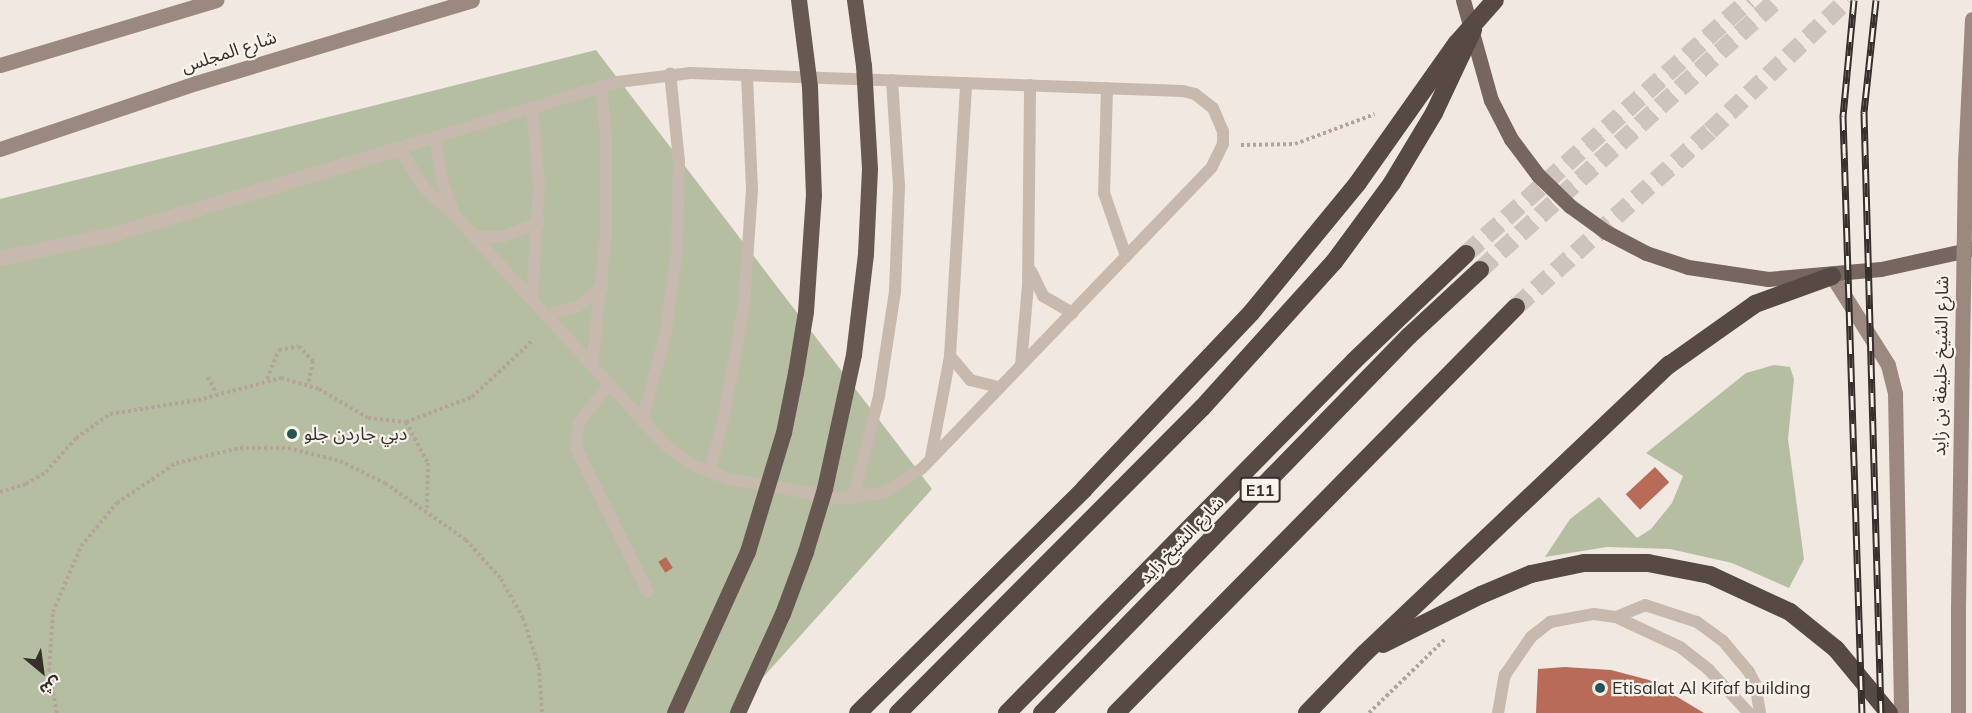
<!DOCTYPE html>
<meta charset="utf-8">
<style>
body{margin:0}
#map{position:relative;width:1972px;height:713px;overflow:hidden;background:#f1e9e1;font-family:Mulish,"Noto Sans Arabic",sans-serif}
div>[style]{position:absolute}
.green>*{inset:0;background:#b6bea2}
.building>*{inset:0;background:#b86c58;transform-origin:0 0}
.motorway-tunnel>*{height:18px;margin-top:-9px;transform-origin:0;background:repeating-linear-gradient(90deg,#ccc4bd 0 18px,transparent 0 27px)}
.path>*{height:4px;margin-top:-2px;transform-origin:0;background:repeating-linear-gradient(90deg,#b4a398 0 3px,transparent 0 6px)}
.service>*{height:12px;margin:-6px;padding:0 6px;transform-origin:6px;border-radius:6px;background:#c8b9ae}
.minor>*{height:15px;margin:-7.5px;padding:0 7.5px;transform-origin:7.5px;border-radius:7.5px;background:#c8b9ae}
.secondary>*{height:15px;margin:-7.5px;padding:0 7.5px;transform-origin:7.5px;border-radius:7.5px;background:#9b8980}
.primary>*{height:15px;margin:-7.5px;padding:0 7.5px;transform-origin:7.5px;border-radius:7.5px;background:#77665f}
.motorway>*{height:18px;margin:-9px;padding:0 9px;transform-origin:9px;border-radius:9px;background:#574944}
.rail>*{height:7px;margin-top:-3.5px;transform-origin:0;background:repeating-linear-gradient(90deg,#f9f3ed 0 14px,#372f2c 0 28px);box-sizing:border-box;border-block:2px solid #372f2c}
.secondary-bridge>*{height:15px;margin:-7.5px;padding:0 7.5px;transform-origin:7.5px;border-radius:7.5px;background:#9b8980}
.trunk-bridge>*{height:16px;margin:-8px;padding:0 8px;transform-origin:8px;border-radius:8px;background:#675852}
.motorway-bridge>*{height:18px;margin:-9px;padding:0 9px;transform-origin:9px;border-radius:9px;background:#574944}
.dots>*{width:16px;height:16px;translate:-50% -50%;box-sizing:border-box;border:3px solid #f9f3ed;border-radius:50%}
span{translate:-50% -50%;white-space:nowrap;text-align:center;line-height:1.15;-webkit-text-stroke:4.5px #f9f3ed;paint-order:stroke}
.shield-label span{padding:2px 4px;background:#f9f3ed;border:2px solid;border-radius:4px;-webkit-text-stroke-width:0}
.shield-label{font-size:16px;color:#372f2c;font-weight:700}
.street-label{font-size:18px;color:#372f2c}
.poi-label{font-size:18px;color:#372f2c}
.left{translate:0 -50%;text-align:left}
.north{position:absolute;left:12px;top:641px;width:60px;height:60px;-webkit-text-stroke:4px #f9f3ed;paint-order:stroke;rotate:151deg;font-size:16px;font-weight:700;line-height:24px;text-align:center;color:#372f2c}
.north::after{content:'';display:block;margin:auto;width:21px;height:27px;background:#372f2c;clip-path:polygon(50% 0,100% 100%,50% 72%,0 100%)}
</style>
<div id="map">
<div class="green">
<div style="clip-path:polygon(596px 50px,932px 489px,731px 713px,0 713px,0 199px)"></div>
<div style="clip-path:polygon(1774px 365px,1790px 367px,1794px 379px,1788px 439px,1804px 559px,1789px 588px,1732px 563px,1670px 549px,1607px 547px,1545px 557px,1570px 519px,1599px 497px,1637px 538px,1651px 529px,1672px 503px,1683px 476px,1646px 453px,1746px 373px)"></div>
</div>
<div class="building">
<div style="left:1655px;top:467px;width:21px;height:40px;rotate:47deg"></div>
<div style="left:666px;top:557px;width:13px;height:9px;rotate:58deg"></div>
<div style="clip-path:polygon(1565px 667px,1611px 670px,1649px 680px,1704px 713px,1536px 713px,1538px 669px)"></div>
</div>
<div class="motorway-tunnel">
<div style="left:1466px;top:254px;width:380px;rotate:-41.9deg"></div>
<div style="left:1480px;top:270px;width:401px;rotate:-42.3deg"></div>
<div style="left:1516px;top:307px;width:262px;rotate:-42.2deg"></div>
<div style="left:1710px;top:131px;width:190px;rotate:-43.7deg"></div>
</div>
<div class="path">
<div style="left:1241px;top:145px;width:54px;rotate:-1.1deg"></div>
<div style="left:1295px;top:144px;width:85px;rotate:-20.6deg"></div>
<div style="left:208px;top:377px;width:20px;rotate:63deg"></div>
<div style="left:267px;top:379px;width:31px;rotate:-68deg"></div>
<div style="left:279px;top:350px;width:20px;rotate:-11deg"></div>
<div style="left:299px;top:346px;width:21px;rotate:47deg"></div>
<div style="left:313px;top:361px;width:24px;rotate:102deg"></div>
<div style="left:406px;top:422px;width:47px;rotate:61.8deg"></div>
<div style="left:428px;top:463px;width:47px;rotate:91.2deg"></div>
<div style="left:0;top:492px;width:27px;rotate:-17deg"></div>
<div style="left:26px;top:484px;width:23px;rotate:-31deg"></div>
<div style="left:46px;top:472px;width:45px;rotate:-48.6deg"></div>
<div style="left:76px;top:438px;width:42px;rotate:-35.2deg"></div>
<div style="left:110px;top:414px;width:89px;rotate:-9deg"></div>
<div style="left:198px;top:400px;width:86px;rotate:-14.8deg"></div>
<div style="left:281px;top:378px;width:40px;rotate:16deg"></div>
<div style="left:319px;top:389px;width:57px;rotate:30.6deg"></div>
<div style="left:368px;top:418px;width:38px;rotate:6deg"></div>
<div style="left:406px;top:422px;width:71px;rotate:-20.7deg"></div>
<div style="left:472px;top:397px;width:82px;rotate:-43deg"></div>
<div style="left:57px;top:713px;width:43px;rotate:-100.8deg"></div>
<div style="left:49px;top:671px;width:59px;rotate:-86.1deg"></div>
<div style="left:53px;top:612px;width:72px;rotate:-67deg"></div>
<div style="left:81px;top:546px;width:56px;rotate:-50.1deg"></div>
<div style="left:117px;top:503px;width:71px;rotate:-34.1deg"></div>
<div style="left:176px;top:463px;width:66px;rotate:-13.2deg"></div>
<div style="left:240px;top:448px;width:48px"></div>
<div style="left:288px;top:448px;width:54px;rotate:14deg"></div>
<div style="left:340px;top:461px;width:50px;rotate:26.1deg"></div>
<div style="left:385px;top:483px;width:99px;rotate:35.1deg"></div>
<div style="left:466px;top:540px;width:52px;rotate:48.1deg"></div>
<div style="left:501px;top:579px;width:45px;rotate:60.6deg"></div>
<div style="left:523px;top:618px;width:52px;rotate:71.9deg"></div>
<div style="left:539px;top:667px;width:46px;rotate:86.3deg"></div>
<div style="left:1369px;top:713px;width:107px;rotate:-44.2deg"></div>
</div>
<div class="service">
<div style="left:690px;top:73px;width:493px;rotate:2.1deg"></div>
<div style="left:1183px;top:91px;width:12px;rotate:14deg"></div>
<div style="left:1195px;top:94px;width:23px;rotate:38deg"></div>
<div style="left:1213px;top:108px;width:25px;rotate:67deg"></div>
<div style="left:1223px;top:131px;width:13px;rotate:90deg"></div>
<div style="left:1223px;top:144px;width:25px;rotate:116deg"></div>
<div style="left:1212px;top:167px;width:419px;rotate:133.9deg"></div>
<div style="left:921px;top:469px;width:45px;rotate:147.7deg"></div>
<div style="left:883px;top:493px;width:45px;rotate:173.7deg"></div>
<div style="left:838px;top:498px;width:114px;rotate:-169.9deg"></div>
<div style="left:726px;top:478px;width:34px;rotate:-159deg"></div>
<div style="left:694px;top:466px;width:34px;rotate:-144deg"></div>
<div style="left:666px;top:446px;width:311px;rotate:-132.5deg"></div>
<div style="left:456px;top:217px;width:43px;rotate:-137.8deg"></div>
<div style="left:424px;top:188px;width:47px;rotate:-122deg"></div>
<div style="left:399px;top:148px;width:229px;rotate:-16.8deg"></div>
<div style="left:618px;top:82px;width:73px;rotate:-7.1deg"></div>
<div style="left:1107px;top:88px;width:105px;rotate:91.6deg"></div>
<div style="left:1104px;top:193px;width:67px;rotate:70.8deg"></div>
<div style="left:436px;top:137px;width:41px;rotate:83deg"></div>
<div style="left:441px;top:178px;width:37px;rotate:70deg"></div>
<div style="left:474px;top:237px;width:27px"></div>
<div style="left:501px;top:237px;width:40px;rotate:-20.2deg"></div>
<div style="left:1031px;top:271px;width:28px;rotate:64deg"></div>
<div style="left:1043px;top:296px;width:34px;rotate:30deg"></div>
<div style="left:532px;top:300px;width:115px;rotate:-86.5deg"></div>
<div style="left:539px;top:185px;width:77px;rotate:-95.2deg"></div>
<div style="left:545px;top:315px;width:33px;rotate:-14deg"></div>
<div style="left:577px;top:307px;width:33px;rotate:-39deg"></div>
<div style="left:951px;top:357px;width:30px;rotate:50deg"></div>
<div style="left:970px;top:380px;width:30px;rotate:14deg"></div>
<div style="left:1021px;top:365px;width:80px;rotate:-85deg"></div>
<div style="left:1028px;top:285px;width:200px;rotate:-89.4deg"></div>
<div style="left:592px;top:366px;width:131px;rotate:-83.9deg"></div>
<div style="left:606px;top:236px;width:100px;rotate:-90deg"></div>
<div style="left:606px;top:136px;width:50px;rotate:-95.7deg"></div>
<div style="left:609px;top:385px;width:48px;rotate:129deg"></div>
<div style="left:579px;top:422px;width:26px;rotate:97deg"></div>
<div style="left:576px;top:448px;width:161px;rotate:63.4deg"></div>
<div style="left:642px;top:421px;width:88px;rotate:-74.9deg"></div>
<div style="left:665px;top:336px;width:88px;rotate:-82.1deg"></div>
<div style="left:677px;top:249px;width:88px;rotate:-88.7deg"></div>
<div style="left:679px;top:161px;width:88px;rotate:-95.8deg"></div>
<div style="left:931px;top:457px;width:103px;rotate:-79.3deg"></div>
<div style="left:950px;top:356px;width:273px;rotate:-86.6deg"></div>
<div style="left:709px;top:472px;width:57px;rotate:-74.7deg"></div>
<div style="left:724px;top:417px;width:115px;rotate:-80deg"></div>
<div style="left:744px;top:304px;width:114px;rotate:-86deg"></div>
<div style="left:752px;top:190px;width:115px;rotate:-92.5deg"></div>
<div style="left:853px;top:499px;width:106px;rotate:-75.8deg"></div>
<div style="left:879px;top:396px;width:106px;rotate:-81.3deg"></div>
<div style="left:895px;top:291px;width:105px;rotate:-87.8deg"></div>
<div style="left:899px;top:186px;width:106px;rotate:-93.8deg"></div>
<div style="left:1616px;top:617px;width:31px;rotate:-22deg"></div>
<div style="left:1645px;top:605px;width:55px;rotate:18.1deg"></div>
<div style="left:1697px;top:622px;width:32px;rotate:36deg"></div>
<div style="left:1723px;top:641px;width:40px;rotate:50deg"></div>
<div style="left:1749px;top:672px;width:13px;rotate:63deg"></div>
<div style="left:1755px;top:684px;width:29px;rotate:80deg"></div>
<div style="left:1498px;top:713px;width:39px;rotate:-80deg"></div>
<div style="left:1505px;top:675px;width:46px;rotate:-55.6deg"></div>
<div style="left:1531px;top:637px;width:24px;rotate:-38deg"></div>
<div style="left:1550px;top:622px;width:45px;rotate:-10.3deg"></div>
<div style="left:1594px;top:614px;width:22px;rotate:8deg"></div>
<div style="left:1616px;top:617px;width:71px;rotate:25.1deg"></div>
<div style="left:1680px;top:647px;width:37px;rotate:38deg"></div>
<div style="left:1709px;top:670px;width:59px;rotate:47.1deg"></div>
</div>
<div class="minor">
<div style="left:0;top:258px;width:116px;rotate:-12deg"></div>
<div style="left:113px;top:234px;width:299px;rotate:-16.7deg"></div>
</div>
<div class="secondary">
<div style="left:0;top:65px;width:226px;rotate:-16.7deg"></div>
<div style="left:0;top:149px;width:207px;rotate:-18.6deg"></div>
<div style="left:196px;top:83px;width:288px;rotate:-16.7deg"></div>
<div style="left:1965px;top:162px;width:143px;rotate:-87.2deg"></div>
<div style="left:1832px;top:276px;width:105px;rotate:57.8deg"></div>
<div style="left:1888px;top:365px;width:30px;rotate:76deg"></div>
<div style="left:1895px;top:394px;width:319px;rotate:88.9deg"></div>
<div style="left:1958px;top:608px;width:105px;rotate:90deg"></div>
</div>
<div class="primary">
<div style="left:1463px;top:0;width:104px;rotate:74.4deg"></div>
<div style="left:1491px;top:100px;width:44px;rotate:62.9deg"></div>
<div style="left:1511px;top:139px;width:45px;rotate:53.1deg"></div>
<div style="left:1538px;top:175px;width:45px;rotate:44.1deg"></div>
<div style="left:1570px;top:206px;width:44px;rotate:35.8deg"></div>
<div style="left:1606px;top:232px;width:45px;rotate:27.7deg"></div>
<div style="left:1646px;top:253px;width:44px;rotate:18.4deg"></div>
<div style="left:1688px;top:267px;width:81px;rotate:8.5deg"></div>
<div style="left:1768px;top:279px;width:113px;rotate:-5.1deg"></div>
<div style="left:1881px;top:269px;width:93px;rotate:-12.4deg"></div>
</div>
<div class="motorway">
<div style="left:1383px;top:644px;width:110px;rotate:-26.6deg"></div>
<div style="left:1481px;top:595px;width:54px;rotate:-22.8deg"></div>
<div style="left:1531px;top:574px;width:54px;rotate:-11.7deg"></div>
<div style="left:1584px;top:563px;width:64px"></div>
<div style="left:1648px;top:563px;width:63px;rotate:11deg"></div>
<div style="left:1710px;top:575px;width:88px;rotate:24.8deg"></div>
<div style="left:1790px;top:612px;width:59px;rotate:38.8deg"></div>
<div style="left:1836px;top:649px;width:83px;rotate:50.4deg"></div>
<div style="left:858px;top:713px;width:318px;rotate:-44.7deg"></div>
<div style="left:898px;top:713px;width:431px;rotate:-45.1deg"></div>
<div style="left:1202px;top:408px;width:197px;rotate:-47.9deg"></div>
<div style="left:1334px;top:262px;width:98px;rotate:-53.7deg"></div>
<div style="left:1392px;top:183px;width:82px;rotate:-59deg"></div>
<div style="left:1434px;top:113px;width:92px;rotate:-64.8deg"></div>
<div style="left:1007px;top:713px;width:494px;rotate:-45.4deg"></div>
<div style="left:1354px;top:361px;width:155px;rotate:-43.7deg"></div>
<div style="left:1042px;top:713px;width:526px;rotate:-45.77deg"></div>
<div style="left:1409px;top:336px;width:97px;rotate:-42.9deg"></div>
<div style="left:1116px;top:713px;width:570px;rotate:-45.43deg"></div>
<div style="left:1307px;top:713px;width:83px;rotate:-46deg"></div>
<div style="left:1365px;top:653px;width:419px;rotate:-43.5deg"></div>
<div style="left:1669px;top:365px;width:105px;rotate:-35.3deg"></div>
<div style="left:1755px;top:304px;width:82px;rotate:-20deg"></div>
</div>
<div class="rail">
<div style="left:1854px;top:0;width:117px;rotate:95.4deg"></div>
<div style="left:1843px;top:116px;width:597px;rotate:88.18deg"></div>
<div style="left:1876px;top:0;width:114px;rotate:96.1deg"></div>
<div style="left:1864px;top:113px;width:600px;rotate:88.38deg"></div>
</div>
<div class="secondary-bridge">
<div style="left:1958px;top:608px;width:446px;rotate:-89.1deg"></div>
</div>
<div class="trunk-bridge">
<div style="left:675px;top:713px;width:177px;rotate:-65.6deg"></div>
<div style="left:748px;top:552px;width:124px;rotate:-73.2deg"></div>
<div style="left:784px;top:433px;width:61px;rotate:-78.7deg"></div>
<div style="left:796px;top:373px;width:62px;rotate:-80.7deg"></div>
<div style="left:806px;top:312px;width:116px;rotate:-86.1deg"></div>
<div style="left:814px;top:196px;width:109px;rotate:-92.1deg"></div>
<div style="left:810px;top:87px;width:88px;rotate:-97.2deg"></div>
<div style="left:738px;top:713px;width:109px;rotate:-65.6deg"></div>
<div style="left:783px;top:614px;width:66px;rotate:-69.6deg"></div>
<div style="left:806px;top:552px;width:66px;rotate:-73.2deg"></div>
<div style="left:825px;top:489px;width:137px;rotate:-77.8deg"></div>
<div style="left:854px;top:355px;width:102px;rotate:-83.2deg"></div>
<div style="left:866px;top:254px;width:85px;rotate:-87.3deg"></div>
<div style="left:870px;top:169px;width:103px;rotate:-93.3deg"></div>
<div style="left:864px;top:66px;width:67px;rotate:-97.8deg"></div>
</div>
<div class="motorway-bridge">
<div style="left:1084px;top:489px;width:243px;rotate:-46.5deg"></div>
<div style="left:1251px;top:313px;width:167px;rotate:-50.6deg"></div>
<div style="left:1357px;top:184px;width:173px;rotate:-54.7deg"></div>
<div style="left:1457px;top:43px;width:57px;rotate:-48.5deg"></div>
</div>
<div class="dots">
<div style="left:292px;top:434px;background:#265354"></div>
<div style="left:1600px;top:688px;background:#265354"></div>
</div>
<div class="shield-label">
<span style="left:1260px;top:490px">E11</span>
</div>
<div class="street-label">
<span style="left:229px;top:52px;rotate:-18deg">شارع المجلس</span>
<span style="left:1941px;top:366px;rotate:-89deg">شارع الشيخ خليفة بن زايد</span>
<span style="left:1182px;top:540px;rotate:-46deg">شارع الشيخ زايد</span>
</div>
<div class="poi-label">
<span class="left" style="left:304px;top:434px">دبي جاردن جلو</span>
<span class="left" style="left:1612px;top:688px">Etisalat Al Kifaf building</span>
</div>
<div class="north">ش</div>
</div>
